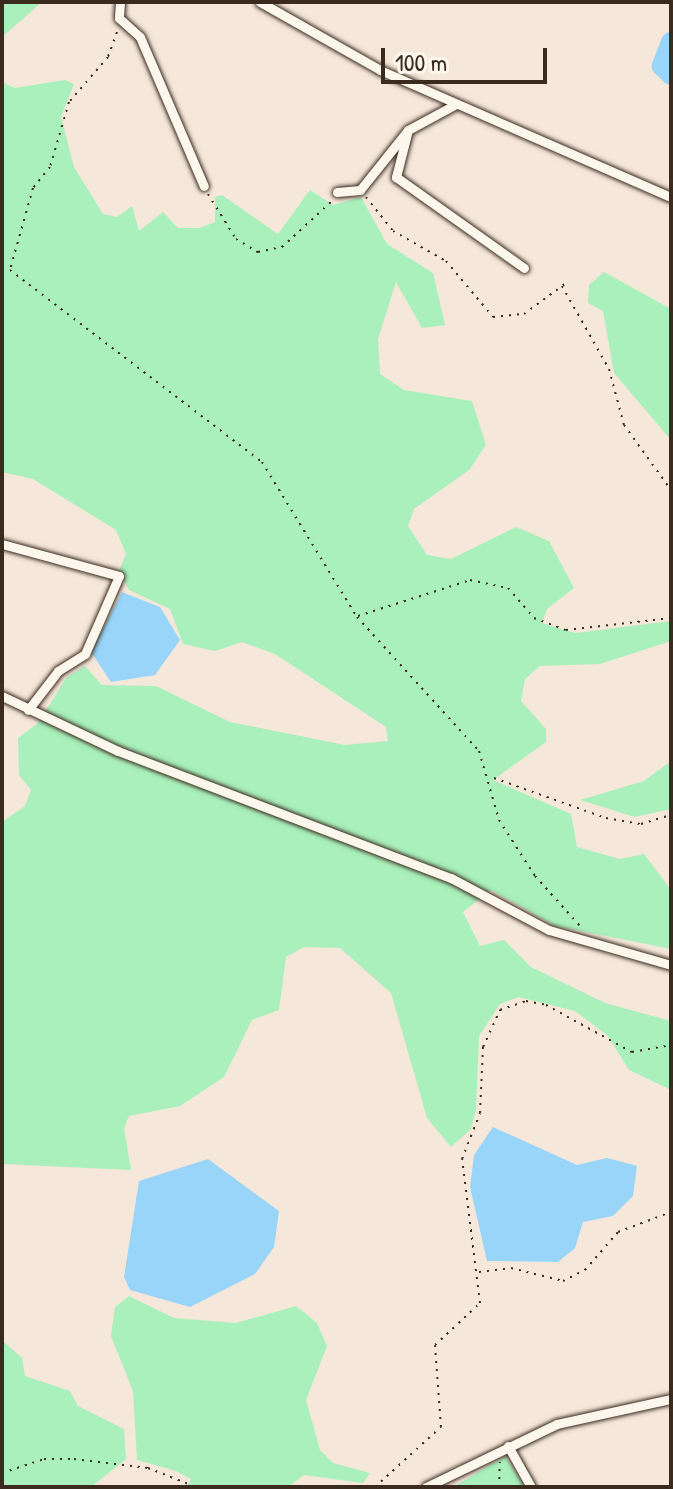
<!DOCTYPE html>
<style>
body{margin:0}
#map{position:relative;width:673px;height:1489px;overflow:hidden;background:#f5e7da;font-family:"Patrick Hand",sans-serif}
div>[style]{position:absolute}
.green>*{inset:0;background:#a9f0bc}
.water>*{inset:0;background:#98d5f9}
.river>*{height:20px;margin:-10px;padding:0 10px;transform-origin:10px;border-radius:10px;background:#98d5f9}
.path>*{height:2px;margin-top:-1px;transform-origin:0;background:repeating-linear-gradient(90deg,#3b2a1e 0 2px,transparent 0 8px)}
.roads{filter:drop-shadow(0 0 2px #3b2a1e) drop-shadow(0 0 2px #3b2a1e)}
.street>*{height:9px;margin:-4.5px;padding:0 4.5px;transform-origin:4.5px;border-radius:4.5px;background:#fbf7ec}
span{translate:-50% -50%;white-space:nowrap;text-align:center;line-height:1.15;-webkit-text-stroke:6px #fbf7ec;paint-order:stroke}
.frame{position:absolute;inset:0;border:4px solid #3b2a1e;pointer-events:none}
.scale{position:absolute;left:381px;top:48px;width:166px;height:36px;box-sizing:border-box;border:4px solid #3b2a1e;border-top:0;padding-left:10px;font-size:24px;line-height:28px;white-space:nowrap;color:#3b2a1e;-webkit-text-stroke:6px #fbf7ec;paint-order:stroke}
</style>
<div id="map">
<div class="green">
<div style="clip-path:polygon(2px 2px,42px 2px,2px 37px)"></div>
<div style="clip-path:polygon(65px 80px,74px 84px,61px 117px,74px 167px,103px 214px,117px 217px,132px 206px,139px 231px,163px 212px,178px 228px,200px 228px,215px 222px,215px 197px,222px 195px,278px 234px,310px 190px,333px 205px,361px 197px,387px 244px,433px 273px,445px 325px,422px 328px,396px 282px,378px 339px,380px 374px,404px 390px,472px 401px,486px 445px,469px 470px,414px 509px,408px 526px,427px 555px,451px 559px,516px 527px,549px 541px,574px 588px,547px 609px,542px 623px,575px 633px,671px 621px,671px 641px,600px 664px,540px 666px,525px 679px,521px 701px,546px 729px,546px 742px,493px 780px,571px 814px,577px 847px,620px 859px,644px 854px,671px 890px,671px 949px,555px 926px,491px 890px,463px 912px,480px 946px,504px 940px,531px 967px,605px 1003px,671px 1021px,671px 1090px,629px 1070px,607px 1035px,575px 1011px,519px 997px,500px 1004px,479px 1036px,476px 1110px,471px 1129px,451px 1147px,427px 1118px,391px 993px,340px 948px,304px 947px,286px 957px,279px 1010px,252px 1020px,224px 1077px,180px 1106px,129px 1116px,124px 1128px,131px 1170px,2px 1164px,2px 822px,25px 806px,31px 790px,19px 775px,18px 738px,38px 723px,67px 677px,85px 666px,102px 685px,156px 686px,230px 722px,345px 745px,388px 741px,386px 727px,275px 654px,242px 642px,215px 651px,183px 644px,170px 609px,129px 590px,119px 571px,126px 554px,116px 530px,33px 479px,2px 472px,2px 82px,15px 88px)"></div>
<div style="clip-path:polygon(604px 272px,671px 309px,671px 440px,614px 373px,603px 311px,588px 303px,589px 285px)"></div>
<div style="clip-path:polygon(671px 761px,671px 809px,635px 817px,580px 800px,644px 781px)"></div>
<div style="clip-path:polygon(129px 1296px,174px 1318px,236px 1323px,296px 1306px,317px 1323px,327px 1346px,306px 1400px,320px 1450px,333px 1463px,370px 1473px,363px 1483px,304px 1475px,288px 1487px,187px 1487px,191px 1479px,176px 1471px,137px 1460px,133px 1391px,111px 1336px,115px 1307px)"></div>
<div style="clip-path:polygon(2px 1340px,22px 1358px,25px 1376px,70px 1391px,78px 1406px,124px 1429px,126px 1459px,91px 1487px,2px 1487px)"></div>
<div style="clip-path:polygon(505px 1456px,525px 1487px,449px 1487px,455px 1486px)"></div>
</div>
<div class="water">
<div style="clip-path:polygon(122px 592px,160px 607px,180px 640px,155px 675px,111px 682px,91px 652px)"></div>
<div style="clip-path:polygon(493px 1127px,577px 1165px,607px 1158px,637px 1166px,633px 1196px,613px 1216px,583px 1222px,575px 1248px,558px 1262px,487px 1261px,470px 1187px,474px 1155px)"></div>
<div style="clip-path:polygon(208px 1159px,279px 1211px,274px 1247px,255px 1274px,190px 1307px,130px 1290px,124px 1277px,139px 1181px)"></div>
</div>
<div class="river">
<div style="left:671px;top:42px;width:26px;rotate:111deg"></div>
<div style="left:662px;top:66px;width:13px;rotate:45deg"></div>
</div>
<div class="path">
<div style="left:117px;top:32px;width:27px;rotate:110deg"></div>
<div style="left:108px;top:57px;width:60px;rotate:130.9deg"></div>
<div style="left:69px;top:102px;width:68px;rotate:106.3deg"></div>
<div style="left:50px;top:167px;width:27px;rotate:129deg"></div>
<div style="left:33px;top:188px;width:85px;rotate:105.7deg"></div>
<div style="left:10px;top:270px;width:317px;rotate:37.3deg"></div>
<div style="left:262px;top:462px;width:182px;rotate:58.5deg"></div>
<div style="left:357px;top:617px;width:181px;rotate:47.7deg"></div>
<div style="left:479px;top:751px;width:72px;rotate:73.8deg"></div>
<div style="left:499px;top:820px;width:67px;rotate:57.3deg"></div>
<div style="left:535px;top:876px;width:69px;rotate:48deg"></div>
<div style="left:208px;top:194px;width:53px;rotate:58.1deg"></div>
<div style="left:236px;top:239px;width:26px;rotate:31deg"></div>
<div style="left:258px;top:252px;width:25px;rotate:-12deg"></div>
<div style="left:282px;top:247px;width:68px;rotate:-42.6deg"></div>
<div style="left:366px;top:197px;width:43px;rotate:51.5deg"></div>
<div style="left:393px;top:231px;width:61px;rotate:29.5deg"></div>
<div style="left:446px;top:261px;width:73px;rotate:50deg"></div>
<div style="left:493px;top:317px;width:31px;rotate:-6deg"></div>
<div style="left:524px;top:314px;width:52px;rotate:-36.4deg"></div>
<div style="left:562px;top:286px;width:95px;rotate:60.5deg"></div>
<div style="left:609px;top:369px;width:58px;rotate:75deg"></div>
<div style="left:624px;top:425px;width:80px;rotate:54.1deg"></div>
<div style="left:358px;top:616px;width:118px;rotate:-17.8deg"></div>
<div style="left:470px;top:580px;width:39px;rotate:12deg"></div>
<div style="left:508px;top:588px;width:40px;rotate:49deg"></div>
<div style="left:534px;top:618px;width:34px;rotate:21deg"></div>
<div style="left:566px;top:630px;width:106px;rotate:-6.5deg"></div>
<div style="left:494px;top:778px;width:119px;rotate:19.7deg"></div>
<div style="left:606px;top:818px;width:36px;rotate:10deg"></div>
<div style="left:641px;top:824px;width:31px;rotate:-17deg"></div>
<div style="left:479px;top:1272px;width:32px;rotate:-7deg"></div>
<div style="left:511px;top:1268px;width:54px;rotate:14deg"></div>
<div style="left:563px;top:1281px;width:25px;rotate:-27deg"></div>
<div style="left:585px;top:1270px;width:50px;rotate:-49deg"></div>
<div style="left:618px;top:1232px;width:57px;rotate:-20.7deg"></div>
<div style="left:2px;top:1473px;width:44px;rotate:-18.4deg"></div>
<div style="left:44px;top:1459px;width:30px"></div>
<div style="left:74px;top:1459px;width:75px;rotate:6.9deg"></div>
<div style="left:148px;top:1468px;width:52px;rotate:21.6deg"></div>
<div style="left:375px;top:1487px;width:89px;rotate:-42.3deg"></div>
<div style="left:441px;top:1427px;width:82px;rotate:-94.2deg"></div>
<div style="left:435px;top:1345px;width:62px;rotate:-43deg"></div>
<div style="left:480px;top:1303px;width:145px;rotate:-97.1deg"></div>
<div style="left:462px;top:1159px;width:49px;rotate:-68.6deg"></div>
<div style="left:480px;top:1113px;width:66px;rotate:-87.4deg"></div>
<div style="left:483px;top:1047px;width:41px;rotate:-65.3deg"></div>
<div style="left:500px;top:1010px;width:28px;rotate:-19deg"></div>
<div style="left:526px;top:1001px;width:20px;rotate:11deg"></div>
<div style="left:546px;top:1005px;width:98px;rotate:28.7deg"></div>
<div style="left:632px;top:1052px;width:40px;rotate:-10deg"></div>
<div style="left:499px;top:1487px;width:25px;rotate:-88deg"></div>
</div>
<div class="roads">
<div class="street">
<div style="left:120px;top:2px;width:16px;rotate:94deg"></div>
<div style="left:119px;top:18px;width:28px;rotate:42deg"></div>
<div style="left:140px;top:37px;width:162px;rotate:66.8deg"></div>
<div style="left:260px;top:2px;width:138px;rotate:29.5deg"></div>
<div style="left:380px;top:70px;width:318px;rotate:23.6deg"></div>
<div style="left:408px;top:130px;width:49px;rotate:104.3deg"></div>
<div style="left:396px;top:177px;width:157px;rotate:35.4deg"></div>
<div style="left:337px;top:192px;width:23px;rotate:-5deg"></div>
<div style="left:360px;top:190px;width:77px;rotate:-51.3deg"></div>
<div style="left:408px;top:130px;width:55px;rotate:-28.4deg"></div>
<div style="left:2px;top:544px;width:121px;rotate:15.3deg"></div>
<div style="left:119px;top:576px;width:85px;rotate:113.6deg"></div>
<div style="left:85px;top:654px;width:32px;rotate:148deg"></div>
<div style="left:58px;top:671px;width:49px;rotate:127.6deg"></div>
<div style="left:2px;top:696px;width:128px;rotate:25.4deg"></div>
<div style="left:118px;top:751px;width:356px;rotate:20.9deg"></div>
<div style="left:451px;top:878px;width:111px;rotate:28deg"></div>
<div style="left:549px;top:930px;width:127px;rotate:16deg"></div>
<div style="left:508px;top:1446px;width:47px;rotate:60.7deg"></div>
<div style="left:426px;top:1487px;width:145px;rotate:-25.7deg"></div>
<div style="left:557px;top:1424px;width:117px;rotate:-12.4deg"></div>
</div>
</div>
<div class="frame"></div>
<div class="scale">100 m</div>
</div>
